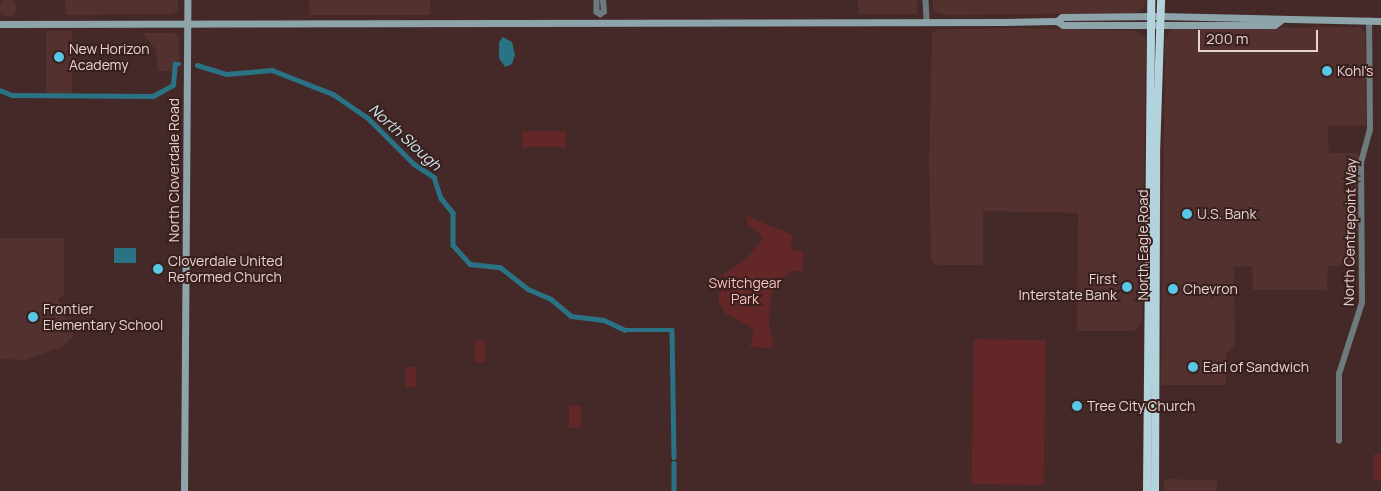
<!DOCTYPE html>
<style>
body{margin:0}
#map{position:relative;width:1381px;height:491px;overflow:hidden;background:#442928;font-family:Manrope,sans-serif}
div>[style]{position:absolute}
.built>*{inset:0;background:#52312f;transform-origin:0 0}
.round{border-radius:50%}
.green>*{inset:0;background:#642727;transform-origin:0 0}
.water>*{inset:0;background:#297385;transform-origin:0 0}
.canal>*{height:4.5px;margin:-2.25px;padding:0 2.25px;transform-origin:2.25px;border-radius:2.25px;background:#297385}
.tertiary>*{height:5.5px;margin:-2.75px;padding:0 2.75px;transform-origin:2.75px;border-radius:2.75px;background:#6d7b7f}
.secondary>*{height:7px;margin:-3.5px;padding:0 3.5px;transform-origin:3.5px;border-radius:3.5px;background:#8ea4ab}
.trunk>*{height:8px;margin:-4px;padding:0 4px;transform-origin:4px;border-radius:4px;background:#b2d2dc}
.dots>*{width:14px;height:14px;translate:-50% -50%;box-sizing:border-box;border:2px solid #39201e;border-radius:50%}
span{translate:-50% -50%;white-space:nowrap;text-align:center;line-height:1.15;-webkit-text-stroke:4px #39201e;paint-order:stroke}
.poi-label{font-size:14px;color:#e5d4d2}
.left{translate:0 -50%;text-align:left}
.right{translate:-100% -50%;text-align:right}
.street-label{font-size:14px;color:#e5d4d2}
.park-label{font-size:14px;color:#f7c1bd}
.water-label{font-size:15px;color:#cde9f1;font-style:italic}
.scale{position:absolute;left:1198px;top:30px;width:120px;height:22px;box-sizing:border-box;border:2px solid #e5d4d2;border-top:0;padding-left:6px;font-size:15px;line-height:18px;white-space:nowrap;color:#e5d4d2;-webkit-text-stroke:4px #39201e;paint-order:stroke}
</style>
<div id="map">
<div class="built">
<div class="round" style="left:-1px;top:-1px;width:18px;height:18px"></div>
<div style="clip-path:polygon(65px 0,178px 0,178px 10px,173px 14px,66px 15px)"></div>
<div style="left:309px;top:0;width:121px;height:15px"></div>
<div style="left:858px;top:0;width:59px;height:14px"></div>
<div style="clip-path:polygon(933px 0,1145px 0,1145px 5px,1138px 13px,947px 15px,933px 11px)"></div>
<div style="clip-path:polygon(1361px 27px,1365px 33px,1366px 125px,1328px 126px,1329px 153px,1356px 153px,1359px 156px,1357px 265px,1328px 266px,1327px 290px,1253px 290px,1252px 266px,1234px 267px,1235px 345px,1226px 354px,1226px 385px,1161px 385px,1165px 39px,1172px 28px)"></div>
<div style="clip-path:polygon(1023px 28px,1137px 31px,1146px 39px,1142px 323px,1135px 331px,1077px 331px,1078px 213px,983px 211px,983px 265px,937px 265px,931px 261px,929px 161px,932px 34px,938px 29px)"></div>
<div style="left:46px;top:31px;width:26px;height:63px"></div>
<div style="clip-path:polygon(143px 33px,174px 33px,179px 38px,179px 61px,174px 62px,174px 71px,159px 71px,155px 49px)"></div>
<div style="clip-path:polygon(0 238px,64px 238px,64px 295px,58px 299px,74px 336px,62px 347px,25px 360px,0 359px)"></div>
<div style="left:1164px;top:479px;width:53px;height:12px;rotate:1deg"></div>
</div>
<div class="green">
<div style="left:522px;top:131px;width:44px;height:16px"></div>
<div style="clip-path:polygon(747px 216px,793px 235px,790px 246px,794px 250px,803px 252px,803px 271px,792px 271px,777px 281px,770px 298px,769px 327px,774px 346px,767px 348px,750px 347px,754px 329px,725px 313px,719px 303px,718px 278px,747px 258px,764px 237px,748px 225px)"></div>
<div style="left:974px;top:339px;width:72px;height:145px;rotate:1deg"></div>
<div style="left:475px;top:341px;width:10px;height:21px"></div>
<div style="left:406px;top:367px;width:10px;height:20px"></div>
<div style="left:569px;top:406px;width:12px;height:22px"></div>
<div style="left:1374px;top:454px;width:7px;height:26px"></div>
</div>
<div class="water">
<div style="clip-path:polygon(503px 37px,512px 42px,515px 55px,512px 64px,505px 67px,499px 58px,499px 42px)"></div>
<div style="left:114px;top:248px;width:22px;height:15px"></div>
</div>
<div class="canal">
<div style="left:197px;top:65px;width:30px;rotate:17deg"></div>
<div style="left:226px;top:74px;width:46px;rotate:-5deg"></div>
<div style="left:272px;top:70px;width:66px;rotate:21.5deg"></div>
<div style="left:333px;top:94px;width:42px;rotate:34.4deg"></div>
<div style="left:368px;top:118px;width:65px;rotate:45deg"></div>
<div style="left:414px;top:164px;width:24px;rotate:33deg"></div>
<div style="left:434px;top:177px;width:22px;rotate:72deg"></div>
<div style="left:441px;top:198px;width:19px;rotate:51deg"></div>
<div style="left:453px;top:213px;width:32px;rotate:90deg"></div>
<div style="left:453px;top:245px;width:25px;rotate:48deg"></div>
<div style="left:470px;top:264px;width:30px;rotate:6deg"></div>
<div style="left:500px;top:267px;width:36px;rotate:38deg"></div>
<div style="left:528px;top:289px;width:25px;rotate:23deg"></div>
<div style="left:551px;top:299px;width:26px;rotate:40deg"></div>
<div style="left:571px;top:316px;width:33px;rotate:7deg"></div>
<div style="left:604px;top:320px;width:23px;rotate:25deg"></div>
<div style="left:625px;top:330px;width:47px"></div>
<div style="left:672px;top:330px;width:127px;rotate:89.1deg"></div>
<div style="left:0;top:90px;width:13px;rotate:23deg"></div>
<div style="left:12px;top:95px;width:141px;rotate:0.4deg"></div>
<div style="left:153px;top:96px;width:23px;rotate:-29deg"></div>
<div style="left:173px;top:85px;width:21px;rotate:-85deg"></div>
<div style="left:175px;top:64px;width:4px"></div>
<div style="left:674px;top:463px;width:28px;rotate:90deg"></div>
</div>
<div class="tertiary">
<div style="left:597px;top:0;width:12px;rotate:90deg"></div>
<div style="left:597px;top:12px;width:4px;rotate:34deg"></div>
<div style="left:600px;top:14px;width:4px;rotate:-27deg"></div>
<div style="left:604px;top:12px;width:12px;rotate:-95deg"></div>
<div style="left:926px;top:0;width:22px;rotate:87deg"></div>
<div style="left:1339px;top:441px;width:67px;rotate:-90deg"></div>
<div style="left:1339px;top:374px;width:75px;rotate:-72.1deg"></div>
<div style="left:1362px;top:303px;width:140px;rotate:-90.4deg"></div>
<div style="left:1361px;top:163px;width:34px;rotate:-75deg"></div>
<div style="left:1370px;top:130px;width:109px;rotate:-90.5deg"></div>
</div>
<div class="secondary">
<div style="left:1057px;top:21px;width:7px;rotate:34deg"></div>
<div style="left:1063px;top:25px;width:211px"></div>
<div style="left:1274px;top:25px;width:7px;rotate:-34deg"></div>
<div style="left:0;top:24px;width:1004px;rotate:-0.11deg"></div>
<div style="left:1004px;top:22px;width:53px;rotate:-1.1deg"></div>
<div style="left:1057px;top:21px;width:6px;rotate:-39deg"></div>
<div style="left:1062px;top:17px;width:98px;rotate:-0.6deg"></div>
<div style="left:1160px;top:16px;width:221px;rotate:1.3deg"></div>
<div style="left:184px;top:491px;width:491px;rotate:-89.6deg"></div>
</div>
<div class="trunk">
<div style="left:1147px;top:491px;width:491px;rotate:-89.5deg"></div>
<div style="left:1155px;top:491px;width:337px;rotate:-89.8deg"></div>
<div style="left:1156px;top:154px;width:154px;rotate:-88.1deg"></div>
</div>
<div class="dots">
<div style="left:59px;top:57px;background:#59c8e4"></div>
<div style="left:1327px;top:71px;background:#59c8e4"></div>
<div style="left:1187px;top:214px;background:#59c8e4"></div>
<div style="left:158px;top:269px;background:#59c8e4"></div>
<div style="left:1127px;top:287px;background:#59c8e4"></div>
<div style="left:1173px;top:289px;background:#59c8e4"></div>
<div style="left:33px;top:317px;background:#59c8e4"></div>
<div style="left:1193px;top:367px;background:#59c8e4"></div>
<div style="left:1077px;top:406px;background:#59c8e4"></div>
</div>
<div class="poi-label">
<span class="left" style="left:69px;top:57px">New Horizon<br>Academy</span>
<span class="left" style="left:1337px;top:71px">Kohl's</span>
<span class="left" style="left:1197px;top:214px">U.S. Bank</span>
<span class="left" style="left:168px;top:269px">Cloverdale United<br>Reformed Church</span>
<span class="right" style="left:1117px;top:287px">First<br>Interstate Bank</span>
<span class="left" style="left:1183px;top:289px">Chevron</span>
<span class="left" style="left:43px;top:317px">Frontier<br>Elementary School</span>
<span class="left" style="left:1203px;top:367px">Earl of Sandwich</span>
<span class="left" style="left:1087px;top:406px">Tree City Church</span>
</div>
<div class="street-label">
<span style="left:174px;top:170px;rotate:-90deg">North Cloverdale Road</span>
<span style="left:1350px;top:232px;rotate:-89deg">North Centrepoint Way</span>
<span style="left:1143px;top:245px;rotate:-90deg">North Eagle Road</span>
</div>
<div class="park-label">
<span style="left:745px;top:291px">Switchgear<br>Park</span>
</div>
<div class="water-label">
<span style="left:405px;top:137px;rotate:42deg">North Slough</span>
</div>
<div class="scale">200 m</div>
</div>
